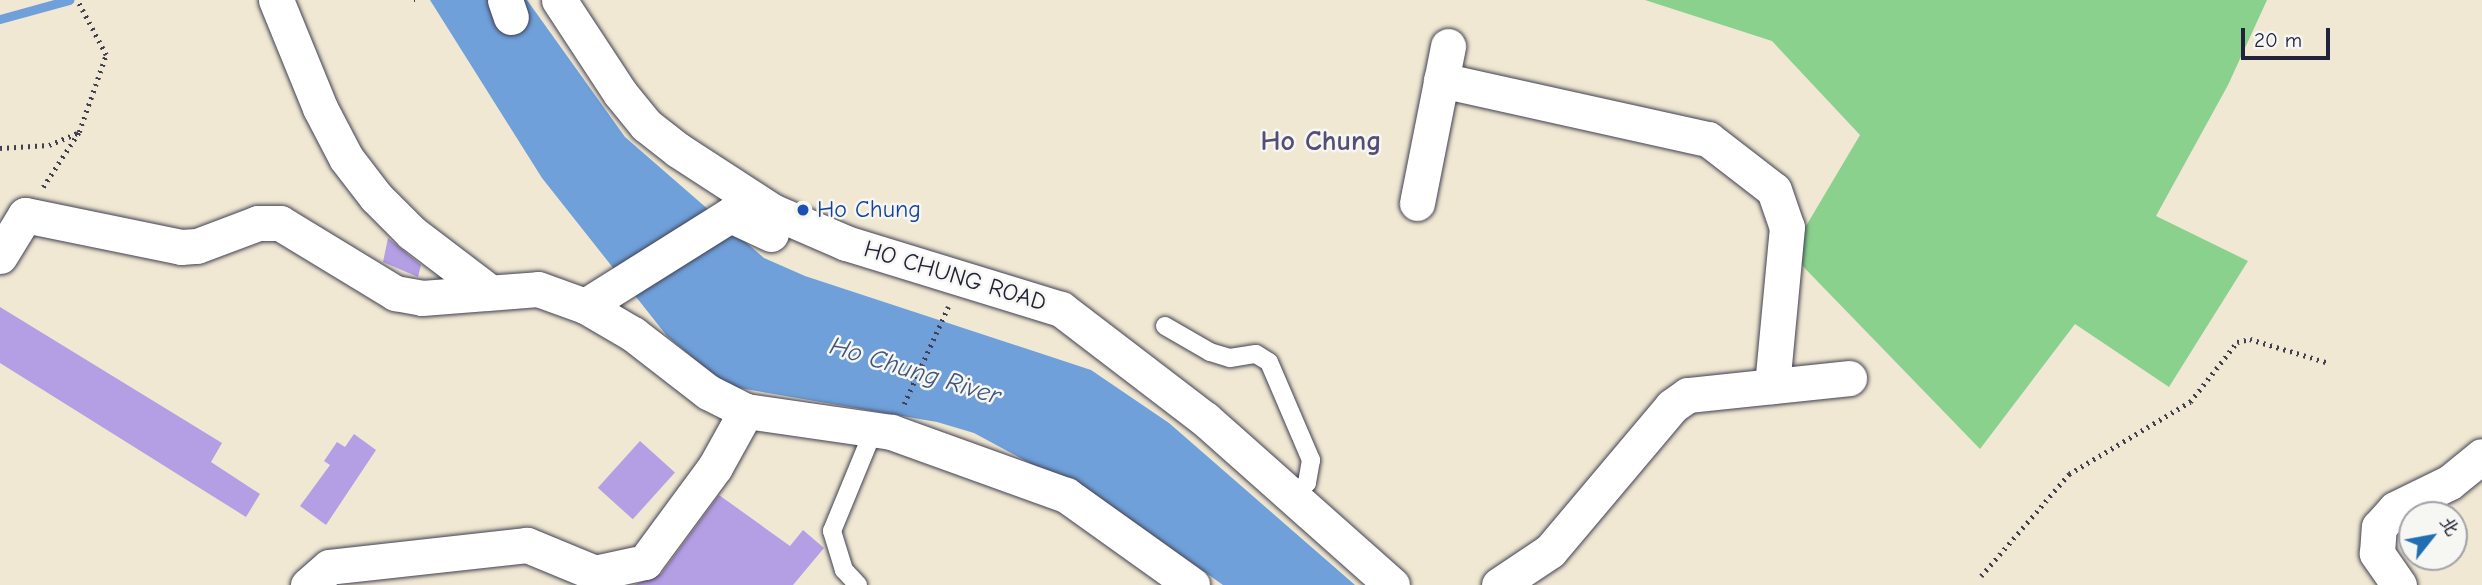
<!DOCTYPE html>
<meta charset="utf-8">
<style>
body{margin:0}
#map{position:relative;width:2482px;height:585px;overflow:hidden;background:#f0e8d2;font-family:"Comic Neue","LXGW WenKai TC",sans-serif}
div>[style]{position:absolute}
.green>*{inset:0;background:#89d18c}
.water>*{inset:0;background:#6fa0da}
.stream>*{height:9px;margin:-4.5px;padding:0 4.5px;transform-origin:4.5px;border-radius:4.5px;background:#6fa0da}
.building>*{inset:0;background:#b49ee4;transform-origin:0 0}
.path>*{height:4.5px;margin-top:-2.25px;transform-origin:0;background:repeating-linear-gradient(90deg,#414052 0 2px,transparent 0 7px)}
.roads{filter:drop-shadow(0 0 2px #414052) drop-shadow(0 0 2px #414052)}
.lane>*{height:18px;margin:-9px;padding:0 9px;transform-origin:9px;border-radius:9px;background:#fff}
.street>*{height:35px;margin:-17.5px;padding:0 17.5px;transform-origin:17.5px;border-radius:17.5px;background:#fff}
.dots>*{width:19px;height:19px;translate:-50% -50%;box-sizing:border-box;border:4px solid #f6f6f2;border-radius:50%}
span{translate:-50% -50%;white-space:nowrap;text-align:center;line-height:1.15;-webkit-text-stroke:5px #f6f6f2;paint-order:stroke}
.transit-label{font-size:24px;color:#164399}
.left{translate:0 -50%;text-align:left}
.street-label{font-size:24px;color:#22223b}
.water-label{font-size:26px;color:#41547b;font-style:italic}
.quarter-label{font-size:28px;color:#554d76;font-weight:700}
.north{position:absolute;left:2398px;top:501px;width:70px;height:70px;box-sizing:border-box;background:#f6f6f2;border:2px solid #a1a1a9;border-radius:50%;rotate:59deg;font-size:19px;font-weight:700;line-height:28px;text-align:center;color:#22223b}
.north::after{content:'';display:block;margin:auto;width:24px;height:32px;background:#1f6fb2;clip-path:polygon(50% 0,100% 100%,50% 72%,0 100%)}
.scale{position:absolute;left:2241px;top:28px;width:89px;height:32px;box-sizing:border-box;border:4px solid #22223b;border-top:0;padding-left:9px;font-size:21px;line-height:24px;white-space:nowrap;color:#22223b;-webkit-text-stroke:5px #f6f6f2;paint-order:stroke}
</style>
<div id="map">
<div class="green">
<div style="clip-path:polygon(1645px 0,2267px 0,2228px 85px,2156px 216px,2248px 261px,2169px 387px,2075px 324px,1980px 449px,1790px 253px,1860px 135px,1772px 41px)"></div>
</div>
<div class="water">
<div style="clip-path:polygon(430px 0,527px 0,625px 137px,764px 258px,805px 276px,1091px 370px,1169px 423px,1355px 585px,1223px 585px,1120px 512px,974px 433px,937px 422px,727px 386px,667px 336px,542px 178px)"></div>
</div>
<div class="stream">
<div style="left:0;top:19px;width:72px;rotate:-15.4deg"></div>
</div>
<div class="building">
<div style="clip-path:polygon(388px 238px,421px 265px,418px 277px,383px 262px)"></div>
<div style="clip-path:polygon(0 307px,222px 443px,211px 462px,260px 494px,246px 517px,0 363px)"></div>
<div style="clip-path:polygon(354px 434px,376px 450px,326px 525px,300px 506px,330px 465px,324px 461px,337px 442px,345px 447px)"></div>
<div style="left:640px;top:441px;width:47px;height:63px;rotate:42deg"></div>
<div style="clip-path:polygon(719px 495px,790px 546px,803px 530px,824px 548px,793px 585px,634px 585px,661px 574px)"></div>
</div>
<div class="path">
<div style="left:414px;top:0;width:1px"></div>
<div style="left:0;top:148px;width:49px;rotate:-3.5deg"></div>
<div style="left:49px;top:145px;width:33px;rotate:-23deg"></div>
<div style="left:43px;top:187px;width:66px;rotate:-56.8deg"></div>
<div style="left:79px;top:132px;width:82px;rotate:-70.7deg"></div>
<div style="left:106px;top:55px;width:62px;rotate:-117.8deg"></div>
<div style="left:904px;top:404px;width:107px;rotate:-65.6deg"></div>
<div style="left:1981px;top:576px;width:135px;rotate:-49.2deg"></div>
<div style="left:2069px;top:474px;width:141px;rotate:-30.8deg"></div>
<div style="left:2190px;top:402px;width:76px;rotate:-51.9deg"></div>
<div style="left:2237px;top:342px;width:13px;rotate:-13deg"></div>
<div style="left:2250px;top:339px;width:83px;rotate:16.9deg"></div>
</div>
<div class="roads">
<div class="lane">
<div style="left:1165px;top:326px;width:52px;rotate:30deg"></div>
<div style="left:1210px;top:352px;width:21px;rotate:17deg"></div>
<div style="left:1230px;top:358px;width:26px;rotate:-9deg"></div>
<div style="left:1256px;top:354px;width:15px;rotate:32deg"></div>
<div style="left:1269px;top:362px;width:107px;rotate:66.8deg"></div>
<div style="left:1311px;top:460px;width:23px;rotate:100deg"></div>
<div style="left:1307px;top:483px;width:20px;rotate:139deg"></div>
<div style="left:858px;top:585px;width:21px;rotate:-133deg"></div>
<div style="left:844px;top:570px;width:41px;rotate:-107.1deg"></div>
<div style="left:832px;top:531px;width:110px;rotate:-67.6deg"></div>
</div>
<div class="street">
<div style="left:276px;top:0;width:117px;rotate:67.8deg"></div>
<div style="left:320px;top:108px;width:56px;rotate:62.5deg"></div>
<div style="left:346px;top:158px;width:49px;rotate:52.4deg"></div>
<div style="left:376px;top:197px;width:51px;rotate:45deg"></div>
<div style="left:412px;top:233px;width:96px;rotate:37.3deg"></div>
<div style="left:505px;top:0;width:18px;rotate:71deg"></div>
<div style="left:559px;top:0;width:111px;rotate:56.7deg"></div>
<div style="left:620px;top:93px;width:41px;rotate:50.9deg"></div>
<div style="left:646px;top:125px;width:41px;rotate:38deg"></div>
<div style="left:678px;top:150px;width:112px;rotate:33deg"></div>
<div style="left:772px;top:211px;width:81px;rotate:23.4deg"></div>
<div style="left:846px;top:243px;width:225px;rotate:17.1deg"></div>
<div style="left:1061px;top:309px;width:181px;rotate:37.4deg"></div>
<div style="left:1205px;top:419px;width:250px;rotate:41.6deg"></div>
<div style="left:1441px;top:80px;width:273px;rotate:12.5deg"></div>
<div style="left:1708px;top:139px;width:83px;rotate:37.7deg"></div>
<div style="left:1774px;top:190px;width:39px;rotate:71deg"></div>
<div style="left:1787px;top:227px;width:160px;rotate:95.4deg"></div>
<div style="left:1417px;top:203px;width:160px;rotate:-78.8deg"></div>
<div style="left:0;top:256px;width:48px;rotate:-58.6deg"></div>
<div style="left:25px;top:215px;width:159px;rotate:11.6deg"></div>
<div style="left:181px;top:247px;width:16px;rotate:-4deg"></div>
<div style="left:197px;top:246px;width:65px;rotate:-20.7deg"></div>
<div style="left:258px;top:223px;width:22px"></div>
<div style="left:280px;top:223px;width:135px;rotate:31.3deg"></div>
<div style="left:395px;top:293px;width:27px;rotate:10deg"></div>
<div style="left:422px;top:298px;width:116px;rotate:-4.4deg"></div>
<div style="left:538px;top:289px;width:50px;rotate:19.9deg"></div>
<div style="left:585px;top:306px;width:56px;rotate:30.3deg"></div>
<div style="left:633px;top:334px;width:95px;rotate:37.7deg"></div>
<div style="left:708px;top:392px;width:42px;rotate:26.6deg"></div>
<div style="left:746px;top:411px;width:64px;rotate:119deg"></div>
<div style="left:715px;top:467px;width:118px;rotate:126.4deg"></div>
<div style="left:645px;top:562px;width:51px;rotate:167.6deg"></div>
<div style="left:595px;top:573px;width:74px;rotate:-157.6deg"></div>
<div style="left:527px;top:545px;width:199px;rotate:173.7deg"></div>
<div style="left:329px;top:567px;width:28px;rotate:139deg"></div>
<div style="left:585px;top:306px;width:171px;rotate:-32.1deg"></div>
<div style="left:730px;top:215px;width:45px;rotate:24.9deg"></div>
<div style="left:746px;top:411px;width:147px;rotate:8.2deg"></div>
<div style="left:891px;top:432px;width:186px;rotate:19.8deg"></div>
<div style="left:1066px;top:495px;width:155px;rotate:35.5deg"></div>
<div style="left:1499px;top:585px;width:61px;rotate:-33.7deg"></div>
<div style="left:1550px;top:551px;width:189px;rotate:-49.9deg"></div>
<div style="left:1672px;top:406px;width:19px;rotate:-35deg"></div>
<div style="left:1688px;top:395px;width:162px;rotate:-6deg"></div>
<div style="left:2399px;top:585px;width:39px;rotate:-125deg"></div>
<div style="left:2377px;top:553px;width:26px;rotate:-86deg"></div>
<div style="left:2379px;top:527px;width:24px;rotate:-48deg"></div>
<div style="left:2395px;top:509px;width:61px;rotate:-26.1deg"></div>
<div style="left:2450px;top:482px;width:41px;rotate:-39.1deg"></div>
</div>
</div>
<div class="dots">
<div style="left:803px;top:210px;background:#1a4fb4"></div>
</div>
<div class="transit-label">
<span class="left" style="left:817px;top:210px">Ho Chung</span>
</div>
<div class="street-label">
<span style="left:955px;top:276px;rotate:17deg">HO CHUNG ROAD</span>
</div>
<div class="water-label">
<span style="left:915px;top:372px;rotate:17deg">Ho Chung River</span>
</div>
<div class="quarter-label">
<span style="left:1321px;top:141px">Ho Chung</span>
</div>
<div class="north">北</div>
<div class="scale">20 m</div>
</div>
